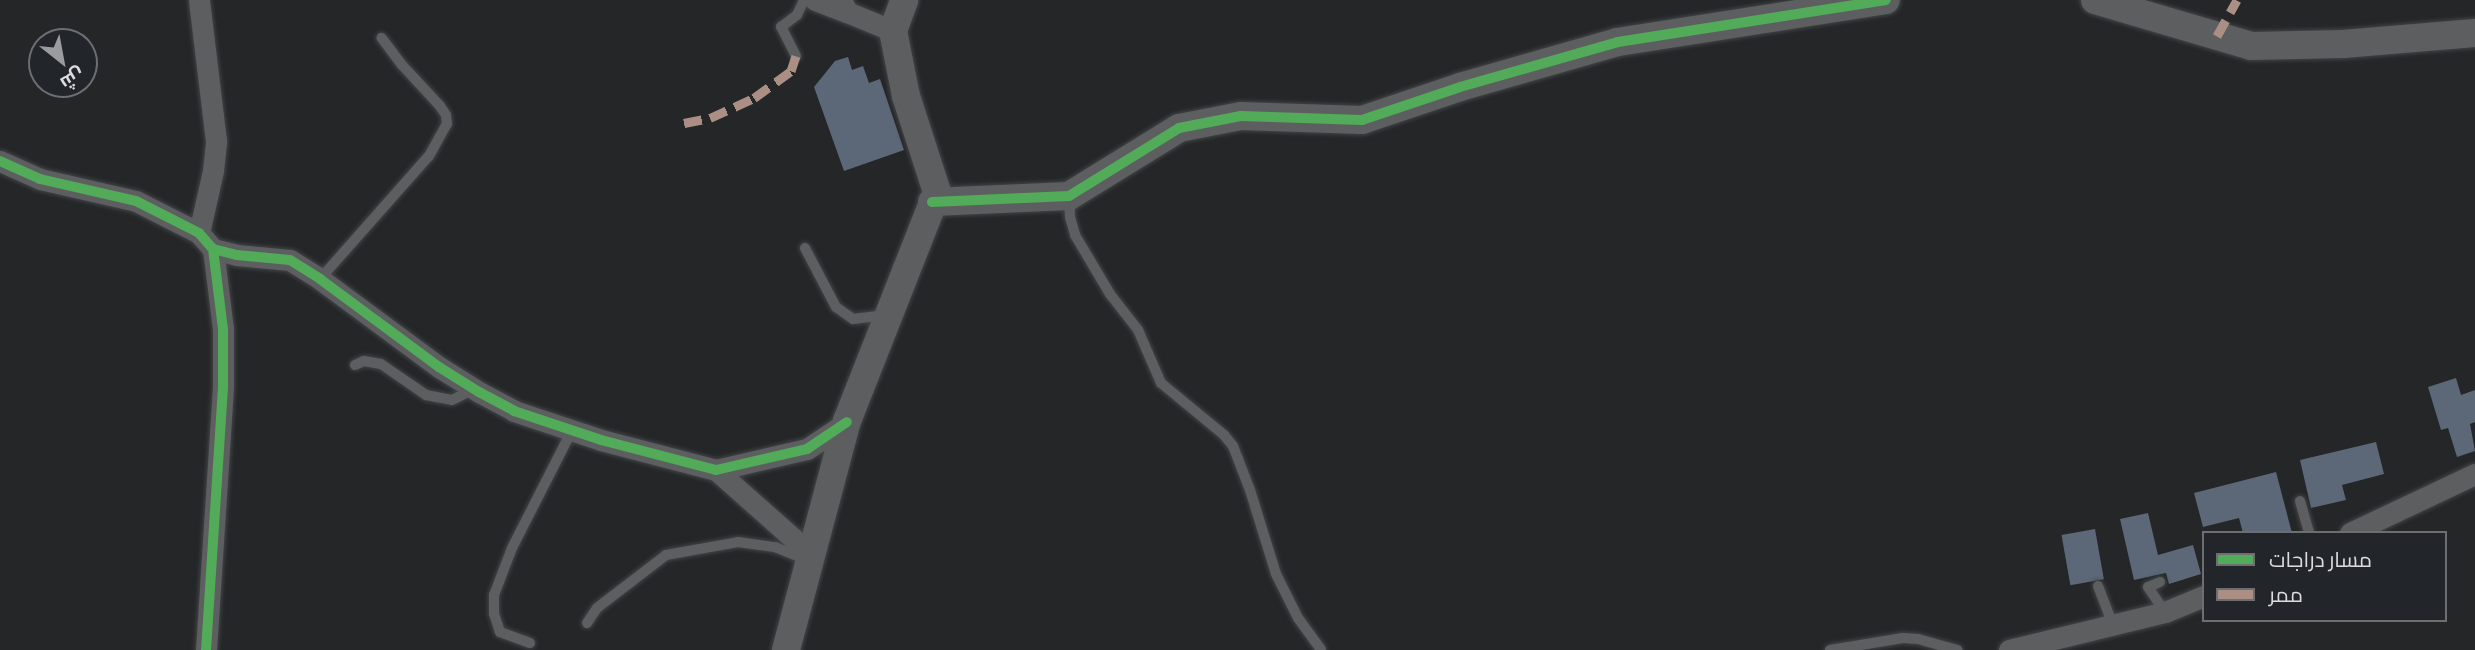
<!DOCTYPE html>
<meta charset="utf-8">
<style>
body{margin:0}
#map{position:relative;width:2475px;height:650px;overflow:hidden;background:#242628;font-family:Commissioner,Cairo,sans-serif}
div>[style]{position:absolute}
.building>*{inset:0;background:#5c6877;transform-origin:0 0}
.roads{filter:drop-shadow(0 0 2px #424446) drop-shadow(0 0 2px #424446)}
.lane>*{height:10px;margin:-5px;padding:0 5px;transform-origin:5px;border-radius:5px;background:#5d5e60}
.street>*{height:21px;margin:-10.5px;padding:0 10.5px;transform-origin:10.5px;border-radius:10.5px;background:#5d5e60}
.secondary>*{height:28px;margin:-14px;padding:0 14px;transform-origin:14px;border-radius:14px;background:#5d5e60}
.quiet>*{height:9px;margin-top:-4.5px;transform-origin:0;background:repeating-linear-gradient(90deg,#ac8f84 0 18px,transparent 0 27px)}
.cycleway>*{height:10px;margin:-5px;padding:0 5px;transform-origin:5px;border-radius:5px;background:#51ab58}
span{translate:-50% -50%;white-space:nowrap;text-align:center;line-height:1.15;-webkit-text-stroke:7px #22252a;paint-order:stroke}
.legend{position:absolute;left:2202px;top:531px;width:245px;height:91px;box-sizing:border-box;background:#22252a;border:2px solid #6c6e72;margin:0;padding:9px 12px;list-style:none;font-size:21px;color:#dadcdf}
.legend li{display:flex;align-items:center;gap:14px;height:35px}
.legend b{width:35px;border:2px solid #6c6e72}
.north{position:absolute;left:28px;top:28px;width:70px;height:70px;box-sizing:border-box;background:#22252a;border:2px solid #6c6e72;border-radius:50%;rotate:149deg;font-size:19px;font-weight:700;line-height:28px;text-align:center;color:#dadcdf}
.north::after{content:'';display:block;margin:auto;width:24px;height:32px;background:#9a9c9f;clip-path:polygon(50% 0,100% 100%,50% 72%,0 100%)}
</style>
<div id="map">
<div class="building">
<div style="clip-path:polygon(848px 57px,852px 70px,863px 66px,869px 83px,880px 79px,904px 150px,844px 171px,814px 87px,835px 61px)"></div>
<div style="clip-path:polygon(2456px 378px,2461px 395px,2475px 390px,2475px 422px,2470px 424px,2475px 451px,2457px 457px,2448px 428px,2441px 430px,2428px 387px)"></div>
<div style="clip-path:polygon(2376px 442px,2384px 474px,2342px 485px,2346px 500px,2311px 508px,2300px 460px)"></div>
<div style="clip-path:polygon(2276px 472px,2292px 533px,2243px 533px,2239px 518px,2203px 527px,2194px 493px)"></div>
<div style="clip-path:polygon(2148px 513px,2158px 555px,2193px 545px,2201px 574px,2169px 584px,2166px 573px,2134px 580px,2120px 519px)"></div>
<div style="left:2095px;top:529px;width:51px;height:34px;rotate:80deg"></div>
</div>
<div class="roads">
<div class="lane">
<div style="left:796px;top:56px;width:33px;rotate:-117deg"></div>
<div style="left:781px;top:27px;width:20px;rotate:-37deg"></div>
<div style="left:797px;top:15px;width:17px;rotate:-65deg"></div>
<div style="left:1069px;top:198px;width:19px;rotate:87deg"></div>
<div style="left:1070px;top:217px;width:19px;rotate:74deg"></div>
<div style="left:1075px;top:235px;width:69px;rotate:59.3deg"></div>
<div style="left:1110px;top:294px;width:46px;rotate:52.1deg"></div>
<div style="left:1138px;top:330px;width:58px;rotate:66.5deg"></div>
<div style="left:1161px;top:383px;width:82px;rotate:39.5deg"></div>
<div style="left:1224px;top:435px;width:14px;rotate:51deg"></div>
<div style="left:1233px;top:446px;width:47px;rotate:68.9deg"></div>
<div style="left:1250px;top:490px;width:88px;rotate:72.8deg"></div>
<div style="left:1276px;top:574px;width:49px;rotate:63.4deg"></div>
<div style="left:1298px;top:618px;width:39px;rotate:54deg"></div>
<div style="left:805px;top:248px;width:67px;rotate:62.3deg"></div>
<div style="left:836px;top:307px;width:21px;rotate:35deg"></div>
<div style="left:853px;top:319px;width:33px;rotate:-7deg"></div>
<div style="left:320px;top:279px;width:164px;rotate:-48.5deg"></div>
<div style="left:429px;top:156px;width:37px;rotate:-61deg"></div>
<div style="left:447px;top:124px;width:9px;rotate:-96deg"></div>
<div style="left:446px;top:115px;width:11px;rotate:-124deg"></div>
<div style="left:440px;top:106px;width:56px;rotate:-132.8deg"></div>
<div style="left:402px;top:65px;width:34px;rotate:-127deg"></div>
<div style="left:355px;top:365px;width:10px;rotate:-24deg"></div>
<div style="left:364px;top:361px;width:17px;rotate:10deg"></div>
<div style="left:381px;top:364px;width:55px;rotate:34.6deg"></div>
<div style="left:426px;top:395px;width:26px;rotate:11deg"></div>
<div style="left:452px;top:400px;width:25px;rotate:-26deg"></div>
<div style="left:2300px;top:501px;width:33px;rotate:74deg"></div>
<div style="left:2160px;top:582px;width:13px;rotate:157deg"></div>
<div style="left:2148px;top:587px;width:30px;rotate:56deg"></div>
<div style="left:2098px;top:586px;width:42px;rotate:69deg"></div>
<div style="left:587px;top:623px;width:18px;rotate:-56deg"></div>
<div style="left:597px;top:608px;width:87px;rotate:-37.5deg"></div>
<div style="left:666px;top:555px;width:73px;rotate:-10.2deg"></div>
<div style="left:738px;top:542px;width:37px;rotate:8deg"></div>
<div style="left:775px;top:547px;width:35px;rotate:22deg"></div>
<div style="left:530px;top:643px;width:32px;rotate:-160deg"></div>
<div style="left:500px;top:632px;width:19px;rotate:-108deg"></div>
<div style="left:494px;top:614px;width:19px;rotate:-90deg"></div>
<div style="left:494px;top:595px;width:50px;rotate:-69deg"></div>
<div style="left:512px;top:548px;width:132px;rotate:-63deg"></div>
<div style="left:1830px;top:650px;width:74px;rotate:-9.3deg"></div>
<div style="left:1903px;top:638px;width:15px;rotate:4deg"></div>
<div style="left:1918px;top:639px;width:41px;rotate:15.8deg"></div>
</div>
<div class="street">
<div style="left:815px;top:0;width:34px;rotate:21deg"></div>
<div style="left:841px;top:0;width:13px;rotate:63deg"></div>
<div style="left:847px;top:12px;width:50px;rotate:22.4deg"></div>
<div style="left:0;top:161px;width:44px;rotate:24.2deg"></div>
<div style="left:40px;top:179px;width:98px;rotate:12.9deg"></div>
<div style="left:136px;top:201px;width:71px;rotate:26.9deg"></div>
<div style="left:199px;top:233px;width:21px;rotate:49deg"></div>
<div style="left:213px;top:249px;width:25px;rotate:14deg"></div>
<div style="left:237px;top:255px;width:53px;rotate:5.4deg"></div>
<div style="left:290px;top:260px;width:36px;rotate:32deg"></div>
<div style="left:320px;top:279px;width:148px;rotate:36.5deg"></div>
<div style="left:439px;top:367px;width:47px;rotate:32deg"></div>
<div style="left:479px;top:392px;width:40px;rotate:28deg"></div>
<div style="left:514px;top:411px;width:92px;rotate:18.4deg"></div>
<div style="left:601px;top:440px;width:119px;rotate:14.6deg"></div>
<div style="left:716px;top:470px;width:93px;rotate:-13deg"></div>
<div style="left:807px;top:449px;width:48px;rotate:-34deg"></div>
<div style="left:199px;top:233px;width:64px;rotate:-77.3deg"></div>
<div style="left:213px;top:171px;width:30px;rotate:-84deg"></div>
<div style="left:216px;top:141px;width:142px;rotate:-96.9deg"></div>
<div style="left:716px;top:470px;width:128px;rotate:41.5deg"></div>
<div style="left:2350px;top:533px;width:138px;rotate:-25.3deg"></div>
<div style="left:206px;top:650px;width:265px;rotate:-86.3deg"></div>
<div style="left:223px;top:386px;width:57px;rotate:-90deg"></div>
<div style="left:223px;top:329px;width:81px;rotate:-97.1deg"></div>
<div style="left:2009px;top:650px;width:161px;rotate:-13.7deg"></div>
<div style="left:2165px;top:612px;width:42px;rotate:-22.3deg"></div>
</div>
<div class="secondary">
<div style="left:2095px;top:0;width:163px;rotate:16.4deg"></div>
<div style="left:2251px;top:46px;width:92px;rotate:-1.2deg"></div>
<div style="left:2343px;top:44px;width:132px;rotate:-4.8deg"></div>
<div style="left:932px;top:202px;width:137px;rotate:-2.5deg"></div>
<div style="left:1069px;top:196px;width:129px;rotate:-31.7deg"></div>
<div style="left:1179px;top:128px;width:63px;rotate:-11deg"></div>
<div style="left:1241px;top:116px;width:121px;rotate:1.9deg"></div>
<div style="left:1362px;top:120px;width:103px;rotate:-18.6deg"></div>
<div style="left:1460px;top:87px;width:164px;rotate:-15.9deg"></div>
<div style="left:1618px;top:42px;width:271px;rotate:-8.9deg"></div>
<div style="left:786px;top:650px;width:237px;rotate:-75.1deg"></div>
<div style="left:847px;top:421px;width:246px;rotate:-68.5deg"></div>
<div style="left:937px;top:192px;width:101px;rotate:-107.9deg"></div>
<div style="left:906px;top:96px;width:66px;rotate:-101.3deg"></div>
<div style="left:893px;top:31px;width:33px;rotate:-70deg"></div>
</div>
</div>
<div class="quiet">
<div style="left:2217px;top:36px;width:41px;rotate:-60.9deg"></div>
<div style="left:684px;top:123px;width:26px;rotate:-11deg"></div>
<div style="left:710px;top:118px;width:48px;rotate:-24.4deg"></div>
<div style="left:754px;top:98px;width:46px;rotate:-36.1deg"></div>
<div style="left:791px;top:71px;width:16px;rotate:-72deg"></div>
</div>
<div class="cycleway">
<div style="left:0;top:161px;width:44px;rotate:24.2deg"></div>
<div style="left:40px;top:179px;width:98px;rotate:12.9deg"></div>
<div style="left:136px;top:201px;width:71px;rotate:26.9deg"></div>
<div style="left:199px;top:233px;width:21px;rotate:49deg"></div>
<div style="left:213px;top:249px;width:25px;rotate:14deg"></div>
<div style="left:237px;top:255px;width:53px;rotate:5.4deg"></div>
<div style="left:290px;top:260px;width:36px;rotate:32deg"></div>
<div style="left:320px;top:279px;width:148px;rotate:36.5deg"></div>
<div style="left:439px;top:367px;width:47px;rotate:32deg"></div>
<div style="left:479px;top:392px;width:40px;rotate:28deg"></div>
<div style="left:514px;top:411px;width:92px;rotate:18.4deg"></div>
<div style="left:601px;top:440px;width:119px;rotate:14.6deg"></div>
<div style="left:716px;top:470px;width:93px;rotate:-13deg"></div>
<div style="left:807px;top:449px;width:48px;rotate:-34deg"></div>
<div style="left:932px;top:202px;width:137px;rotate:-2.5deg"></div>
<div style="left:1069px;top:196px;width:129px;rotate:-31.7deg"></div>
<div style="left:1179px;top:128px;width:63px;rotate:-11deg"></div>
<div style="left:1241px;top:116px;width:121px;rotate:1.9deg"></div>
<div style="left:1362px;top:120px;width:103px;rotate:-18.6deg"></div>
<div style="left:1460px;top:87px;width:164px;rotate:-15.9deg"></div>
<div style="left:1618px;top:42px;width:271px;rotate:-8.9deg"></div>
<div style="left:206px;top:650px;width:265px;rotate:-86.3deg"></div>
<div style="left:223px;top:386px;width:57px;rotate:-90deg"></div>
<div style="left:223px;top:329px;width:81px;rotate:-97.1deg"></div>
</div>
<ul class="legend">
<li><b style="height:9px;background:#51ab58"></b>مسار دراجات</li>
<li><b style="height:9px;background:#ac8f84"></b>ممر</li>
</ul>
<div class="north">ش</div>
</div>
